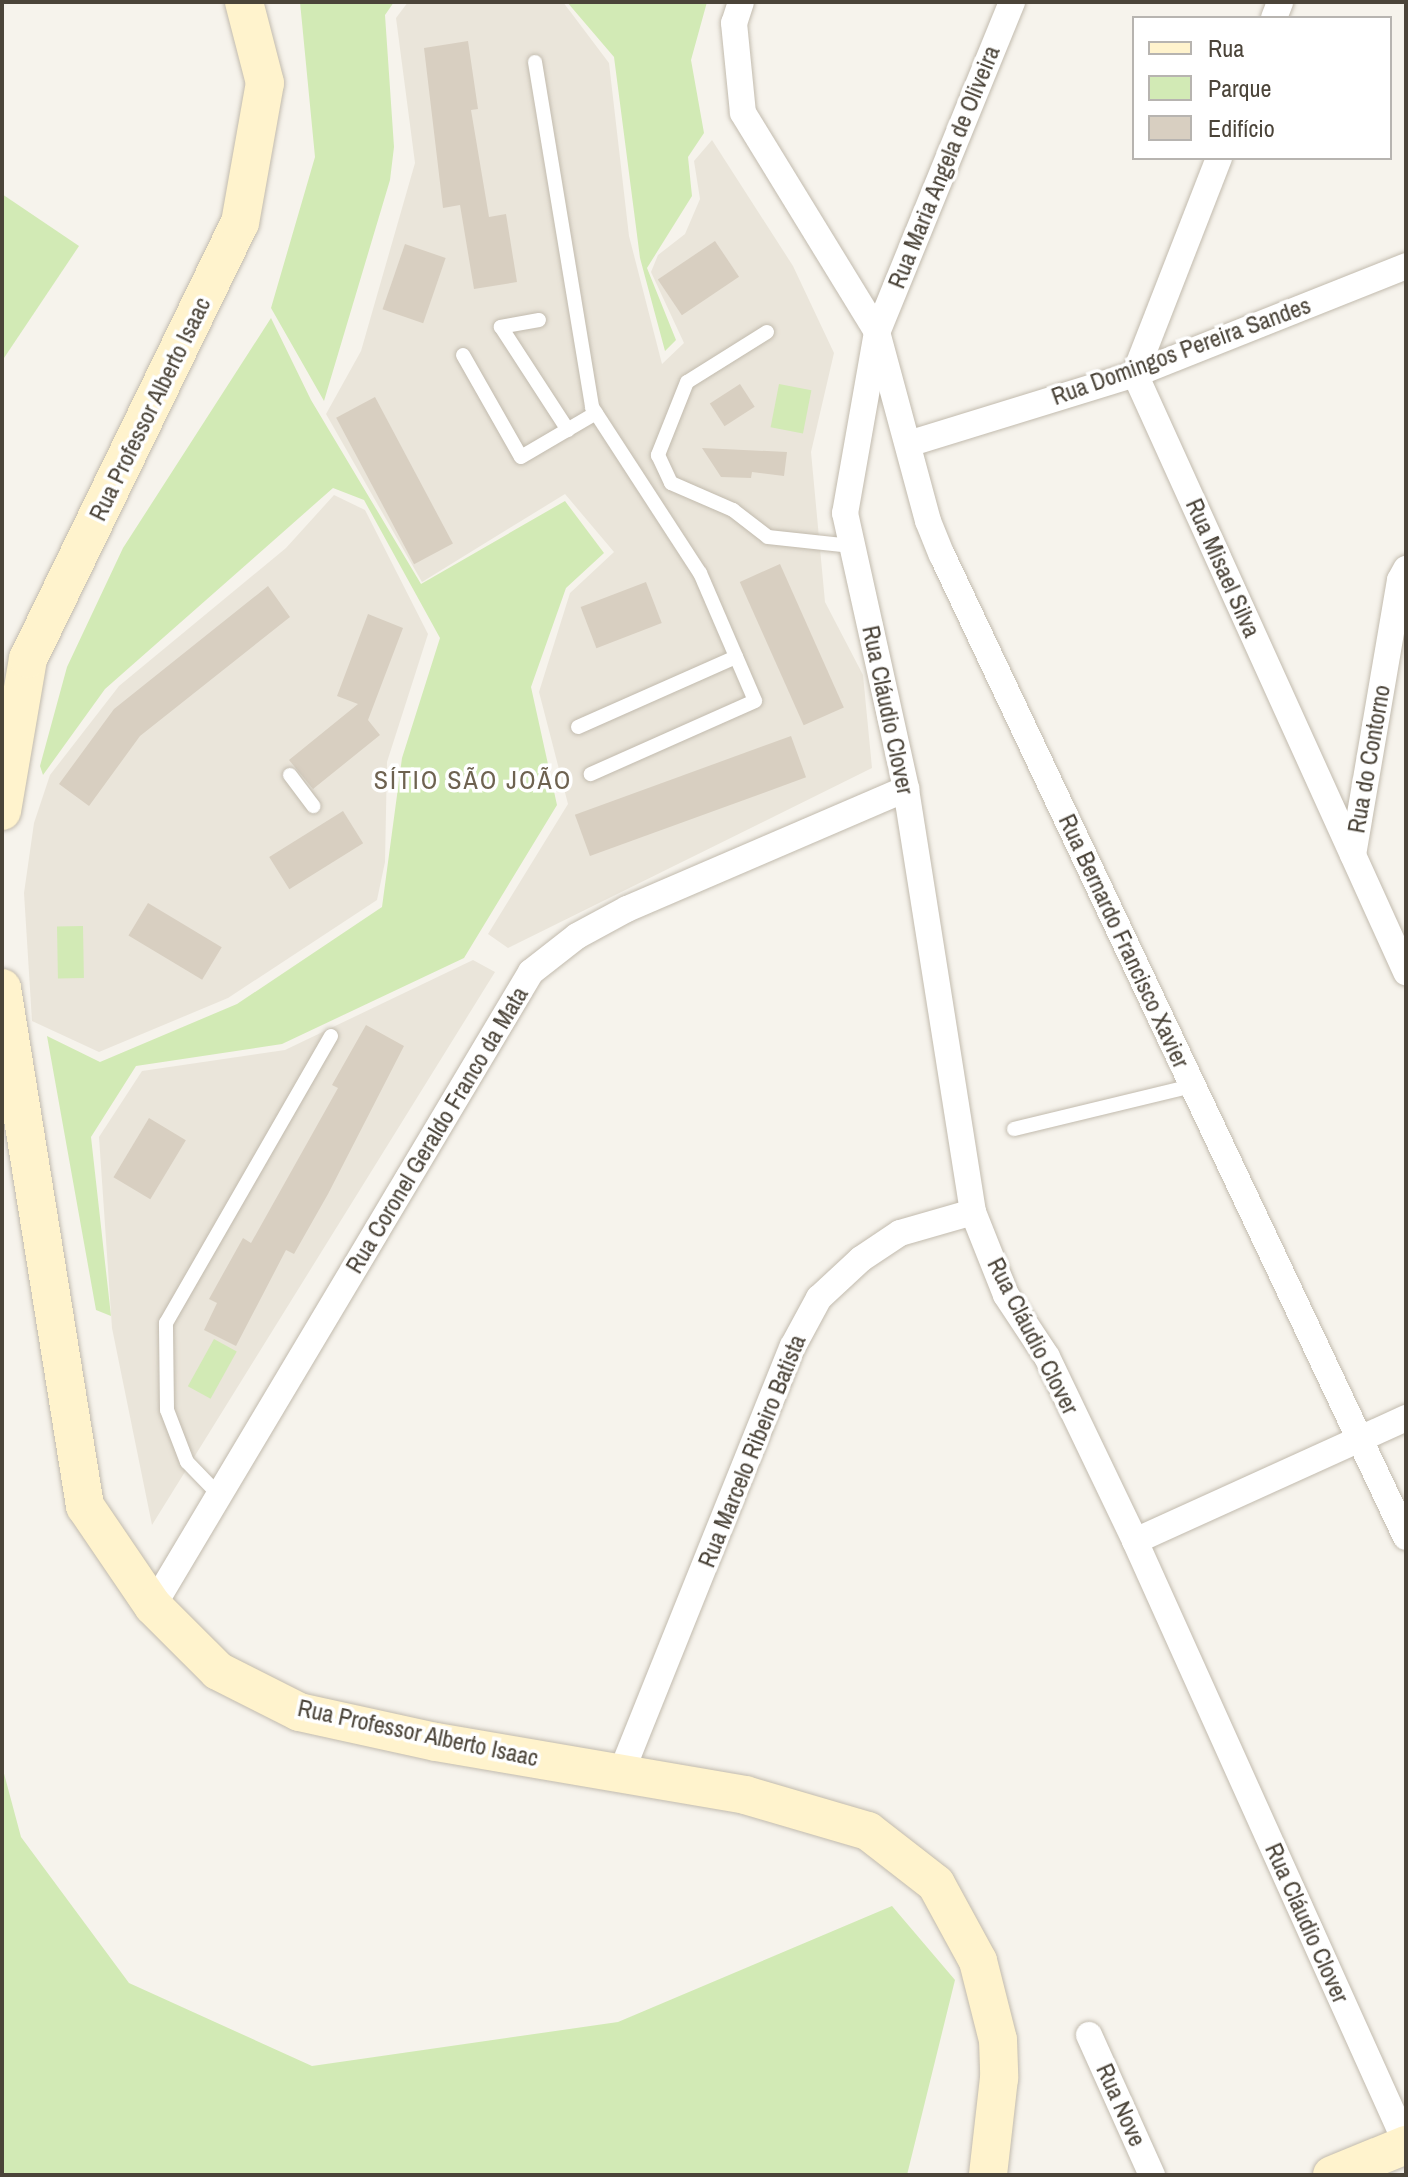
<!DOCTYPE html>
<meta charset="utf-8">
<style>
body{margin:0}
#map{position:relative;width:1408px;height:2177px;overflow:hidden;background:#f6f3ec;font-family:"Archivo Narrow",sans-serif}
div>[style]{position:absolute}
.residential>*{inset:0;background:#eae5da}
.green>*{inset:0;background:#d2eab5;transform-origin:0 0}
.building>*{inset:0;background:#d8cfc1;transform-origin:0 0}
.roads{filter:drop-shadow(0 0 2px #c2bbae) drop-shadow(0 0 2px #c2bbae)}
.lane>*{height:14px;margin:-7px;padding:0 7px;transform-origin:7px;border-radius:7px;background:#fff}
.street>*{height:26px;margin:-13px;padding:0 13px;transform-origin:13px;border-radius:13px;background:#fff}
.secondary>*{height:38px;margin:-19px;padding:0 19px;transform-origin:19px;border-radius:19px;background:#fff3cd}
span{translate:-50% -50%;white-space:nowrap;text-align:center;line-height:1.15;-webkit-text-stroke:7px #fff;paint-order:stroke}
.street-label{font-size:24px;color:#4b4439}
.neighbourhood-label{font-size:26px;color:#6e6250;letter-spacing:2px}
.frame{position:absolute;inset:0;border:4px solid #4b4439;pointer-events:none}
.legend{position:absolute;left:1132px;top:16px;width:260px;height:144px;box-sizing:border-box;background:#fff;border:2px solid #b7b4b0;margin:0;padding:10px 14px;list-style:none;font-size:24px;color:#4b4439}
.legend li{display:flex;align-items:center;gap:16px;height:40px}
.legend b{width:40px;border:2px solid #b7b4b0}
</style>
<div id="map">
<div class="residential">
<div style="clip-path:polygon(408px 2px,563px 2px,609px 63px,629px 236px,662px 364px,684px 343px,651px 272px,658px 255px,685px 234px,700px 199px,694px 161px,712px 140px,793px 266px,834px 353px,811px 452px,825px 602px,863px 675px,872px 768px,508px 948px,488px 934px,568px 804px,539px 692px,570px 593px,614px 552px,565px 494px,422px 582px,326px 414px,361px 351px,415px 163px,396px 18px)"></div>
<div style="clip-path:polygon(334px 495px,365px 510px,428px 634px,387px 762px,385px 862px,377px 900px,228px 998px,99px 1052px,32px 1021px,24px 893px,34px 823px,50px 775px,119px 686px,286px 548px)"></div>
<div style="clip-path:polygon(473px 960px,495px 972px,152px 1525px,112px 1328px,99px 1137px,142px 1071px,285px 1050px)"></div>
</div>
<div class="green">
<div style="clip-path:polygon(300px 2px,394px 2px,385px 15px,394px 147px,390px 180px,324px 401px,271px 308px,315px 157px)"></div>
<div style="clip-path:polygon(567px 2px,707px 2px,691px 60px,704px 133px,688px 157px,692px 196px,647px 268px,676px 340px,665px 351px,640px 258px,614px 57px)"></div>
<div style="clip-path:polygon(2px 194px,79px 246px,2px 361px)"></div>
<div style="clip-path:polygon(271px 318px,311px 400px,421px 584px,565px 501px,604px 553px,566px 588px,531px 687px,557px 805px,464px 958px,282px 1044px,136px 1066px,91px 1137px,111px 1316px,96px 1310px,47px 1036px,100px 1062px,237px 1004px,382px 907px,402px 758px,440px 638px,364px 500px,333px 488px,105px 689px,43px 775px,40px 766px,67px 667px,123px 548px)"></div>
<div style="left:779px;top:384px;width:33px;height:44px;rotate:11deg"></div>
<div style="left:83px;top:926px;width:52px;height:26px;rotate:89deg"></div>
<div style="left:214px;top:1339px;width:26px;height:54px;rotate:29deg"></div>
<div style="clip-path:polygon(2px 1766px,21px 1837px,129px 1983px,312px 2066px,618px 2022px,892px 1906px,955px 1980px,907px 2175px,2px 2175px)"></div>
</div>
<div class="building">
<div style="clip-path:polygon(468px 41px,478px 109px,471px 110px,489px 217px,506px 214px,517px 282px,474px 289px,460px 205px,443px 208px,424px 48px)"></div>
<div style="left:715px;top:241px;width:43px;height:69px;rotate:56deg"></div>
<div style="left:405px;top:244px;width:43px;height:69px;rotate:19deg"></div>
<div style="left:740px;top:384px;width:27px;height:36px;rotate:57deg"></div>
<div style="left:375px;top:397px;width:166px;height:44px;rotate:62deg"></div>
<div style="clip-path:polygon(702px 448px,787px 452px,784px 476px,752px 472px,751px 478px,721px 477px)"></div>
<div style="left:780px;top:564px;width:157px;height:44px;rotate:66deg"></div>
<div style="left:646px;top:582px;width:44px;height:70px;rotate:69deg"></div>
<div style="clip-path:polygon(268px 586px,290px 617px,140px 736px,89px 806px,59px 784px,114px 709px)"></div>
<div style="clip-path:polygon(368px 614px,403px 628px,368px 720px,380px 735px,313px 789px,289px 760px,358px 704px,337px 696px)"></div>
<div style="left:791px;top:736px;width:44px;height:230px;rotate:70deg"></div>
<div style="left:343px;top:811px;width:38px;height:87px;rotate:58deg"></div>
<div style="left:148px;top:903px;width:86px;height:38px;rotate:31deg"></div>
<div style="clip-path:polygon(366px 1025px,404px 1046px,328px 1194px,294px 1254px,286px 1250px,236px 1346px,204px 1330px,217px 1303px,209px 1299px,243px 1238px,251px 1243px,338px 1088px,332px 1085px)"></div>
<div style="left:149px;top:1118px;width:43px;height:69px;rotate:31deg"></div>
</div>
<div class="roads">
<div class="lane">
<div style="left:535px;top:62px;width:350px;rotate:80.6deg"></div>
<div style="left:592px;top:407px;width:198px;rotate:57deg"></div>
<div style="left:700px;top:573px;width:139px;rotate:66.7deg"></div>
<div style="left:755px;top:701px;width:180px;rotate:156deg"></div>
<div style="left:539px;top:320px;width:39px;rotate:170deg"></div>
<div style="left:501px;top:327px;width:123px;rotate:57deg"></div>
<div style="left:767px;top:332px;width:94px;rotate:148deg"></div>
<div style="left:687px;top:382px;width:79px;rotate:111.7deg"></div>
<div style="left:658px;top:455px;width:31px;rotate:65deg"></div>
<div style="left:671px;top:483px;width:68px;rotate:23.5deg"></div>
<div style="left:733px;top:510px;width:44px;rotate:37.6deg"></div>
<div style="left:768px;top:537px;width:84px;rotate:6.1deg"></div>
<div style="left:463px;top:355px;width:117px;rotate:60.4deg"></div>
<div style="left:521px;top:457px;width:87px;rotate:-30.4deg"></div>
<div style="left:578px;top:727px;width:173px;rotate:-23.9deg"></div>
<div style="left:290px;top:775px;width:39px;rotate:53deg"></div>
<div style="left:1014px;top:1129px;width:183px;rotate:-13.6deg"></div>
<div style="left:219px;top:1495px;width:46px;rotate:-134.1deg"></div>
<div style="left:187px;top:1462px;width:56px;rotate:-111deg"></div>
<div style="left:167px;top:1410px;width:87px;rotate:-90.7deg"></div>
<div style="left:166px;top:1323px;width:331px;rotate:-60.1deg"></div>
</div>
<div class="street">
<div style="left:741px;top:2px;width:22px;rotate:108deg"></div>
<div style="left:734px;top:23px;width:90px;rotate:84.3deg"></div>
<div style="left:743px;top:113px;width:257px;rotate:58.5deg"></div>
<div style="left:877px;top:332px;width:196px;rotate:74.9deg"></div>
<div style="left:928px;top:521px;width:37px;rotate:68deg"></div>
<div style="left:942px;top:555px;width:1086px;rotate:64.71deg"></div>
<div style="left:1012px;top:2px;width:357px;rotate:112.2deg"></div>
<div style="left:877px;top:332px;width:184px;rotate:100deg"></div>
<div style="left:845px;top:513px;width:283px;rotate:77.5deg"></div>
<div style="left:906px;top:789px;width:428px;rotate:81deg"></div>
<div style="left:973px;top:1212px;width:89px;rotate:68.3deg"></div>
<div style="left:1006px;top:1295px;width:74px;rotate:56.5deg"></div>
<div style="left:1047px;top:1357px;width:204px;rotate:64.4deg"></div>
<div style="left:1135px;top:1541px;width:660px;rotate:65.76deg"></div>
<div style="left:1274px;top:18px;width:17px;rotate:-69deg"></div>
<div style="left:1219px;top:158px;width:232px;rotate:111.3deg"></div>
<div style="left:1135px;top:374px;width:657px;rotate:65.62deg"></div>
<div style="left:908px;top:444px;width:238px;rotate:-17.1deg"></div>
<div style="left:1135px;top:374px;width:292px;rotate:-21.7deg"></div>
<div style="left:1353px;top:855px;width:279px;rotate:-80.3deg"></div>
<div style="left:1400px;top:580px;width:13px;rotate:-61deg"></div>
<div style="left:1135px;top:1541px;width:298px;rotate:-24.4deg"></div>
<div style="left:153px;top:1606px;width:738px;rotate:-59.2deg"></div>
<div style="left:531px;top:972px;width:58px;rotate:-38deg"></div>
<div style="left:577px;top:936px;width:57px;rotate:-28.4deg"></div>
<div style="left:627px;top:909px;width:304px;rotate:-23.3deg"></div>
<div style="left:621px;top:1773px;width:460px;rotate:-68.1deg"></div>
<div style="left:793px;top:1346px;width:55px;rotate:-61.6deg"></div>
<div style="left:819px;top:1298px;width:57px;rotate:-42.9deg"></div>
<div style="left:861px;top:1259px;width:47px;rotate:-33.7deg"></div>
<div style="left:900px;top:1233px;width:76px;rotate:-16deg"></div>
<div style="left:1089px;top:2035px;width:154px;rotate:65.8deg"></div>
</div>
<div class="secondary">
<div style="left:2px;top:811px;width:154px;rotate:-80.3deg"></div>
<div style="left:28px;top:659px;width:485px;rotate:-64.1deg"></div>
<div style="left:240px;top:223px;width:142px;rotate:-79.9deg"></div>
<div style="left:265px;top:83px;width:84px;rotate:-104.5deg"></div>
<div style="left:2px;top:988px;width:525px;rotate:80.9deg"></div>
<div style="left:85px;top:1506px;width:121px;rotate:55.8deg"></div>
<div style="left:153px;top:1606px;width:92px;rotate:45deg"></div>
<div style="left:218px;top:1671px;width:91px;rotate:26.8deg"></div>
<div style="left:299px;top:1712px;width:140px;rotate:12.4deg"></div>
<div style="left:436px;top:1742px;width:314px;rotate:9.7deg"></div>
<div style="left:745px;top:1795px;width:128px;rotate:16.3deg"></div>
<div style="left:868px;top:1831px;width:86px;rotate:37.9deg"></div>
<div style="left:936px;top:1884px;width:88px;rotate:61.4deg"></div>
<div style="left:978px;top:1961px;width:81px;rotate:75.8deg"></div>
<div style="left:998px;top:2040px;width:38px;rotate:88deg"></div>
<div style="left:999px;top:2078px;width:98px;rotate:96.5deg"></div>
<div style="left:1332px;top:2175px;width:80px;rotate:-22.1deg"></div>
</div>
</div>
<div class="street-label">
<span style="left:944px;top:167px;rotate:-68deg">Rua Maria Angela de Oliveira</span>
<span style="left:1181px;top:351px;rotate:-20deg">Rua Domingos Pereira Sandes</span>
<span style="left:150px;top:409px;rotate:-64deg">Rua Professor Alberto Isaac</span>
<span style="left:1223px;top:568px;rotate:66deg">Rua Misael Silva</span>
<span style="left:888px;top:710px;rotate:78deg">Rua Cláudio Clover</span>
<span style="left:1369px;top:759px;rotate:-80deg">Rua do Contorno</span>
<span style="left:1124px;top:941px;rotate:65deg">Rua Bernardo Francisco Xavier</span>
<span style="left:437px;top:1130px;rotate:-59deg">Rua Coronel Geraldo Franco da Mata</span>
<span style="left:1033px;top:1336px;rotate:63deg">Rua Cláudio Clover</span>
<span style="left:752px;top:1451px;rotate:-68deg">Rua Marcelo Ribeiro Batista</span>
<span style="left:418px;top:1733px;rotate:12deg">Rua Professor Alberto Isaac</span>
<span style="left:1307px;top:1923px;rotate:66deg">Rua Cláudio Clover</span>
<span style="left:1121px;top:2105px;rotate:66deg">Rua Nove</span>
</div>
<div class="neighbourhood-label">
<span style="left:473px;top:780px">SÍTIO SÃO JOÃO</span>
</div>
<div class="frame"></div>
<ul class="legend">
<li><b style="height:10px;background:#fff3cd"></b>Rua</li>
<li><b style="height:22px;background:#d2eab5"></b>Parque</li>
<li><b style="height:22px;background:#d8cfc1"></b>Edifício</li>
</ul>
</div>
